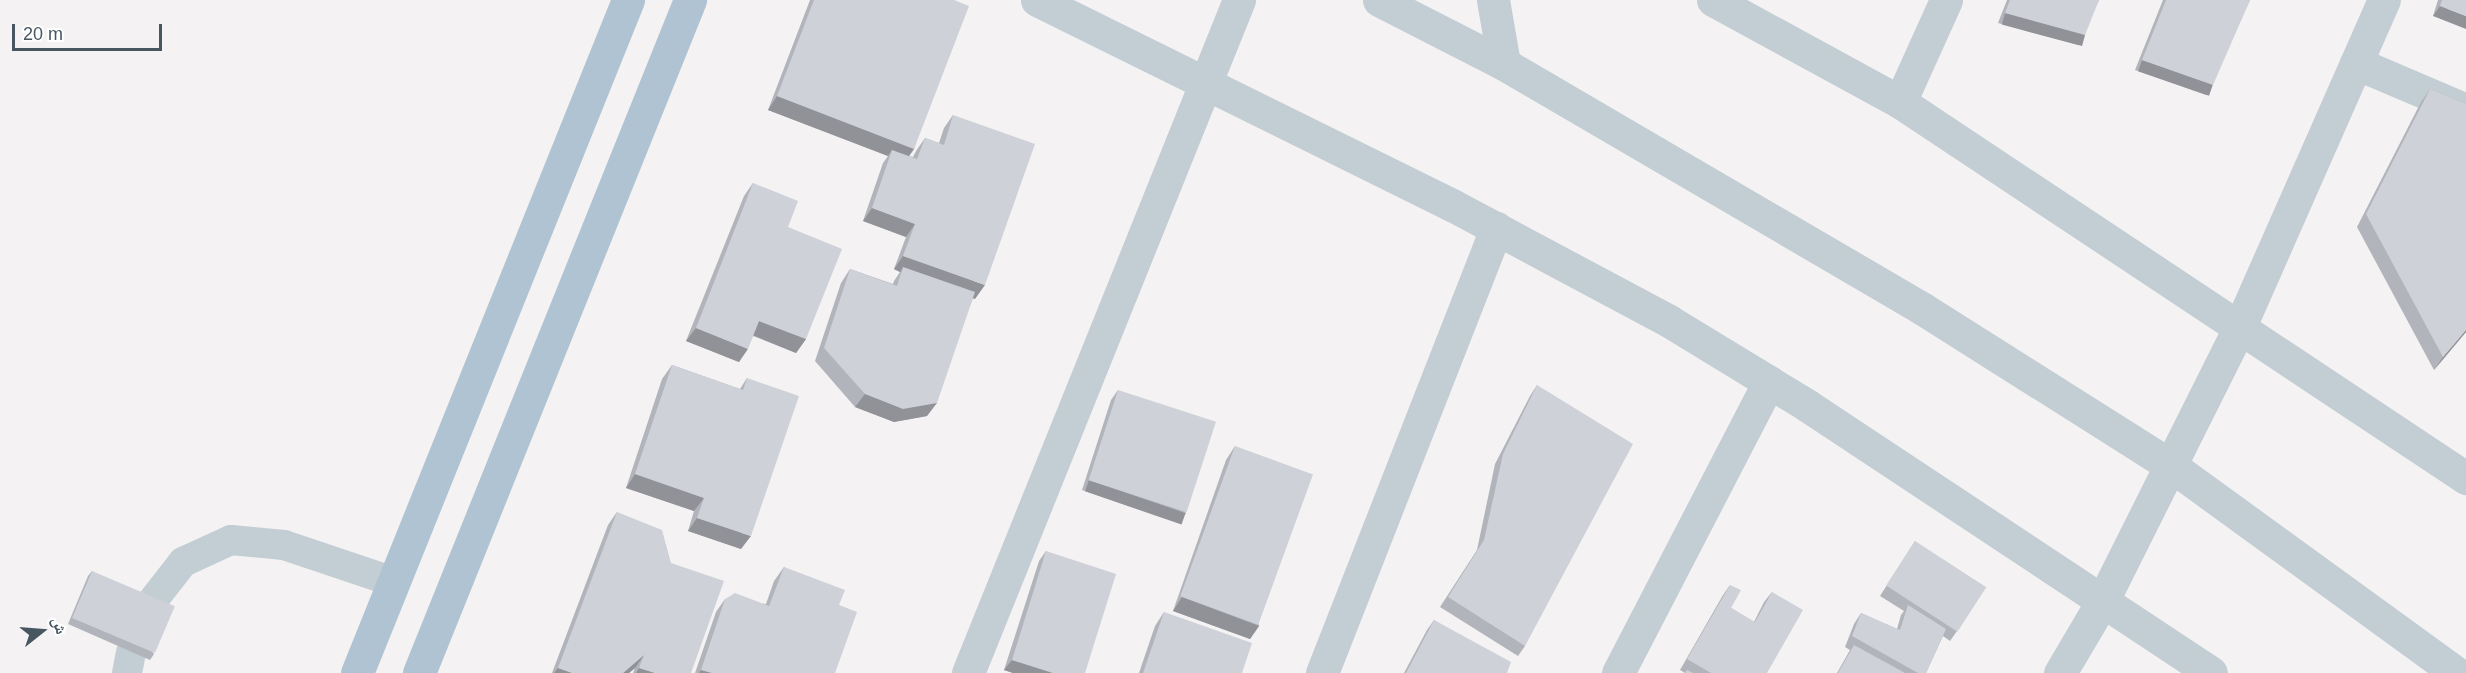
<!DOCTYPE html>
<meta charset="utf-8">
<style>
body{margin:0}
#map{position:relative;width:2466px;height:673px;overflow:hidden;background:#f4f2f2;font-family:Helvetica,"Noto Naskh Arabic",sans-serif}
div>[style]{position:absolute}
.service>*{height:30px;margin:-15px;padding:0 15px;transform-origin:15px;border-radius:15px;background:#c2cdd4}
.minor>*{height:33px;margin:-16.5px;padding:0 16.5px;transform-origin:16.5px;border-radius:16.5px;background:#c2cdd4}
.tertiary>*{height:33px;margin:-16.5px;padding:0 16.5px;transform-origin:16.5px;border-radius:16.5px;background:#c2cdd4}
.primary>*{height:33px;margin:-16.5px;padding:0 16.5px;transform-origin:16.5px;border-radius:16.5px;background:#b0c3d2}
.wall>*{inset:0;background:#b1b4ba}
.shaded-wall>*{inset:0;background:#909297;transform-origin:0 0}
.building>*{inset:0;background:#ced1d8;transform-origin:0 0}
span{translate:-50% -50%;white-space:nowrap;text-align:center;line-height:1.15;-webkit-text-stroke:4.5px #fff;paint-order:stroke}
.north{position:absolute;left:12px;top:601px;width:60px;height:60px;-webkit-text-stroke:4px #fff;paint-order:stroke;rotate:73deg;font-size:16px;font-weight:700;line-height:24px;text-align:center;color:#485662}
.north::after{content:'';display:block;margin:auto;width:21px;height:27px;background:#485662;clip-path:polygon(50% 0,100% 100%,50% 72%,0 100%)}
.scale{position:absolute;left:12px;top:24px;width:150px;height:27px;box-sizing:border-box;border:3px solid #485662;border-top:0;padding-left:8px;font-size:18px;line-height:21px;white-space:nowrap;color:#485662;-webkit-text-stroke:4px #fff;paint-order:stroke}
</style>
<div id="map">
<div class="service">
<div style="left:151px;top:603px;width:52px;rotate:-52deg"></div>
<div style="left:183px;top:562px;width:53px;rotate:-24.6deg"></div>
<div style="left:231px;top:540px;width:53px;rotate:5.4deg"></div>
<div style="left:284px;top:545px;width:113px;rotate:18.6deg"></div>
<div style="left:127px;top:673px;width:21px;rotate:-79deg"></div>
</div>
<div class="minor">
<div style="left:1037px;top:0;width:463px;rotate:26.3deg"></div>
<div style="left:1452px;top:205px;width:246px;rotate:28.1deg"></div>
<div style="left:1669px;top:321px;width:163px;rotate:31.4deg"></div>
<div style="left:1808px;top:406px;width:483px;rotate:33.5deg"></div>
<div style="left:1713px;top:0;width:213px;rotate:28.6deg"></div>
<div style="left:1900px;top:102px;width:680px;rotate:33.6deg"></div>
<div style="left:2356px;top:63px;width:120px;rotate:23.1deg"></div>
<div style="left:1900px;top:102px;width:112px;rotate:-65.7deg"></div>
<div style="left:968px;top:673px;width:726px;rotate:-68.07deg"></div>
<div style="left:1322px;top:673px;width:478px;rotate:-68.6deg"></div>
<div style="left:1618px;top:673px;width:328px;rotate:-62.6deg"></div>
<div style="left:2060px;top:673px;width:85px;rotate:-59.5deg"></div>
<div style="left:2103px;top:600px;width:309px;rotate:-63.4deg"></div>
<div style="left:2241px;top:324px;width:354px;rotate:-66.2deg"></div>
</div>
<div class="tertiary">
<div style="left:1379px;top:0;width:140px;rotate:27.1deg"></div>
<div style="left:1504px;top:64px;width:485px;rotate:30.3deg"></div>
<div style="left:1923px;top:309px;width:292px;rotate:32.3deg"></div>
<div style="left:2170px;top:465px;width:354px;rotate:36deg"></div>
<div style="left:1493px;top:0;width:65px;rotate:80.2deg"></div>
</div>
<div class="primary">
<div style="left:357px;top:673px;width:726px;rotate:-68.07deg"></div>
<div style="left:419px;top:673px;width:726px;rotate:-68.07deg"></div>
</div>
<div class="wall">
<div style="clip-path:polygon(810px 0,954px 0,914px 149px,909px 156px,913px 157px,916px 151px,925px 138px,939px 143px,944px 128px,953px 115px,975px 299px,973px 298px,927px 416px,894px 422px,855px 407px,815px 361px,841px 283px,850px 269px,893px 284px,894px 281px,900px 272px,894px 269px,906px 237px,863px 221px,883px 163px,888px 156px,768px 110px)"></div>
<div style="clip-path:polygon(2007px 0,2099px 0,2078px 45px,1998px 23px)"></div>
<div style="clip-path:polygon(2163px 0,2250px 0,2206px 95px,2135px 70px)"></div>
<div style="clip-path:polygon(2438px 0,2466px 0,2433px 16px)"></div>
<div style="clip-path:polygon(2430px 89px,2466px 104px,2466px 332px,2434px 370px,2357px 227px,2421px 102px)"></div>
<div style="clip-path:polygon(753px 183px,788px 227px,806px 339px,796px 353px,753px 336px,739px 362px,686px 341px,744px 196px)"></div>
<div style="clip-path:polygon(672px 365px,740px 389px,747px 378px,741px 549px,688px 531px,694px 511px,626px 488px,662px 379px)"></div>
<div style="clip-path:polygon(1537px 385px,1525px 646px,1518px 656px,1440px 607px,1477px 550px,1495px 464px,1530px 396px)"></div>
<div style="clip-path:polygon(1118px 390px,1186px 513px,1179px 523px,1082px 490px,1111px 400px)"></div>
<div style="clip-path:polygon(1235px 446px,1259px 626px,1250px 639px,1173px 611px,1226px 460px)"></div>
<div style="clip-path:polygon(617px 512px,691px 673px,633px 673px,635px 668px,629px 673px,552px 673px,608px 525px)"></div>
<div style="clip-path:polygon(1915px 541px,1957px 631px,1950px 641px,1943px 636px,1926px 673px,1837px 673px,1850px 650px,1845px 647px,1854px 624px,1861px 613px,1897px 629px,1901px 615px,1904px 611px,1880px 596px)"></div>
<div style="clip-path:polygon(1046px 551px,1085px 673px,1013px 673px,1004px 670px,1039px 561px)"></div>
<div style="clip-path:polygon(784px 567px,839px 605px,835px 673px,695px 673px,716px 612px,725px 599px,766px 604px,774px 581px)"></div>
<div style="clip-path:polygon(92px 571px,154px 654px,150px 660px,68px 624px,88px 576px)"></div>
<div style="clip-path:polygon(1730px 585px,1731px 608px,1754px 622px,1764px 602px,1772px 592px,1767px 673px,1685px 673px,1680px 670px,1723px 595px)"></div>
<div style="clip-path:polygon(1164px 612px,1242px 673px,1139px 673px,1155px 626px)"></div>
<div style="clip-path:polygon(1434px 620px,1507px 673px,1404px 673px,1427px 630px)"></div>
</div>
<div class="shaded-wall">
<div style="clip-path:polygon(2440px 6px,2466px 16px,2466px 29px,2433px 16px)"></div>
<div style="left:2005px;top:13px;width:83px;height:12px;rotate:15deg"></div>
<div style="left:2142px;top:60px;width:75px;height:12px;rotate:19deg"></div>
<div style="clip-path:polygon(777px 96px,914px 149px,904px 163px,892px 150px,888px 156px,768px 110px)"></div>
<div style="clip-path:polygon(872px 208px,915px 224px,906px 237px,863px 221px)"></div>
<div style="clip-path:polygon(903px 256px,985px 285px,975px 299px,901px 272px,903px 267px,900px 272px,894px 269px)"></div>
<div style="clip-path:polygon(759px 321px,806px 339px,796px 353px,750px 334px)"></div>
<div style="clip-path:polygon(696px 328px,748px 349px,739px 362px,686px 341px)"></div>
<div style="clip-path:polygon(2466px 330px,2466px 332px,2434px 370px,2443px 357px)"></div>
<div style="clip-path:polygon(865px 394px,937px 403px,927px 416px,894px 422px,855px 407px)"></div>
<div style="clip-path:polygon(635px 474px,704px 498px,694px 511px,626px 488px)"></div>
<div style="left:1089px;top:480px;width:102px;height:12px;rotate:19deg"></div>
<div style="clip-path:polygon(697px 518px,751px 536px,741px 549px,688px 531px)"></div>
<div style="clip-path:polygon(1182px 597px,1259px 626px,1250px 639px,1173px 611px)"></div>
<div style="clip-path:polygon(644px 655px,635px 668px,629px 673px,623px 673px)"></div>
<div style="clip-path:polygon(1012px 660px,1053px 673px,1013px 673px,1004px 670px)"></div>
<div style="clip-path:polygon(558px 668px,572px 673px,554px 673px)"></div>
<div style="clip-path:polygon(639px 668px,655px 673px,636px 673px)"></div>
<div style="clip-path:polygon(701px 670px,712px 673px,699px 673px)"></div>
</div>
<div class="building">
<div style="clip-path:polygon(814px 0,954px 0,969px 6px,914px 149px,777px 96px)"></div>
<div style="clip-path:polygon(2010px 0,2099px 0,2085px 35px,2005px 13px)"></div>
<div style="clip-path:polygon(2166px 0,2250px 0,2213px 85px,2142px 60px)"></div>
<div style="clip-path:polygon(2442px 0,2466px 0,2466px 16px,2440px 6px)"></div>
<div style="clip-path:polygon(2430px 89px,2466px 104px,2466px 330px,2443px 357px,2366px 214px)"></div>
<div style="clip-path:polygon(953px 115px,1035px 144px,985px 285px,903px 256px,915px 224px,872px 208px,892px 150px,917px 159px,925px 138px,944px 145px)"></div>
<div style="clip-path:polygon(753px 183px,798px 201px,788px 227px,842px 249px,806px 339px,759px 321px,748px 349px,696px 328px)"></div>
<div style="clip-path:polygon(903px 267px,975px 292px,937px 403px,903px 409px,865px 394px,824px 348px,850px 269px,897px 286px)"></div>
<div style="clip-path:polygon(672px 365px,743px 390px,747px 378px,799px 396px,751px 536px,697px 518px,704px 498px,635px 474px)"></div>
<div style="clip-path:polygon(1537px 385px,1633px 444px,1525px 646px,1448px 597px,1484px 540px,1503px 454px)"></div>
<div style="left:1118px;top:390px;width:103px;height:95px;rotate:18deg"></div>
<div style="left:1235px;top:446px;width:83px;height:160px;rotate:20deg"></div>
<div style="clip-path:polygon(617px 512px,662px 530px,671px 563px,724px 581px,691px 673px,655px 673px,639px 668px,644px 655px,623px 673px,572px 673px,558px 668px)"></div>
<div style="left:1915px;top:541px;width:85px;height:53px;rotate:33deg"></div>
<div style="clip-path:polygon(1046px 551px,1116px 574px,1085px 673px,1053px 673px,1012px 660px)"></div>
<div style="clip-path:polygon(784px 567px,845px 590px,839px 605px,857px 612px,835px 673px,712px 673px,701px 670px,725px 599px,735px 593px,769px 606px)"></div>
<div style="left:92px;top:571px;width:90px;height:51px;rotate:23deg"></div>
<div style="clip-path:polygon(1730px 585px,1741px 590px,1731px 608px,1755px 622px,1772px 592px,1803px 610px,1767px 673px,1711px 673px,1687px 659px)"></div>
<div style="clip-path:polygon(1908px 605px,1946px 629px,1926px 673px,1918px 673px,1852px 636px,1861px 613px,1900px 630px)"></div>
<div style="clip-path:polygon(1164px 612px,1252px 643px,1242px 673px,1143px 673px)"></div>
<div style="clip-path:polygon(1434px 620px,1511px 662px,1507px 673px,1406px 673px)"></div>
<div style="clip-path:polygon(1854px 645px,1905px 673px,1838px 673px)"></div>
<div style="clip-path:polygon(1687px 670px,1693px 673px,1685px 673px)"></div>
</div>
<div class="north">ش</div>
<div class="scale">20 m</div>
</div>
